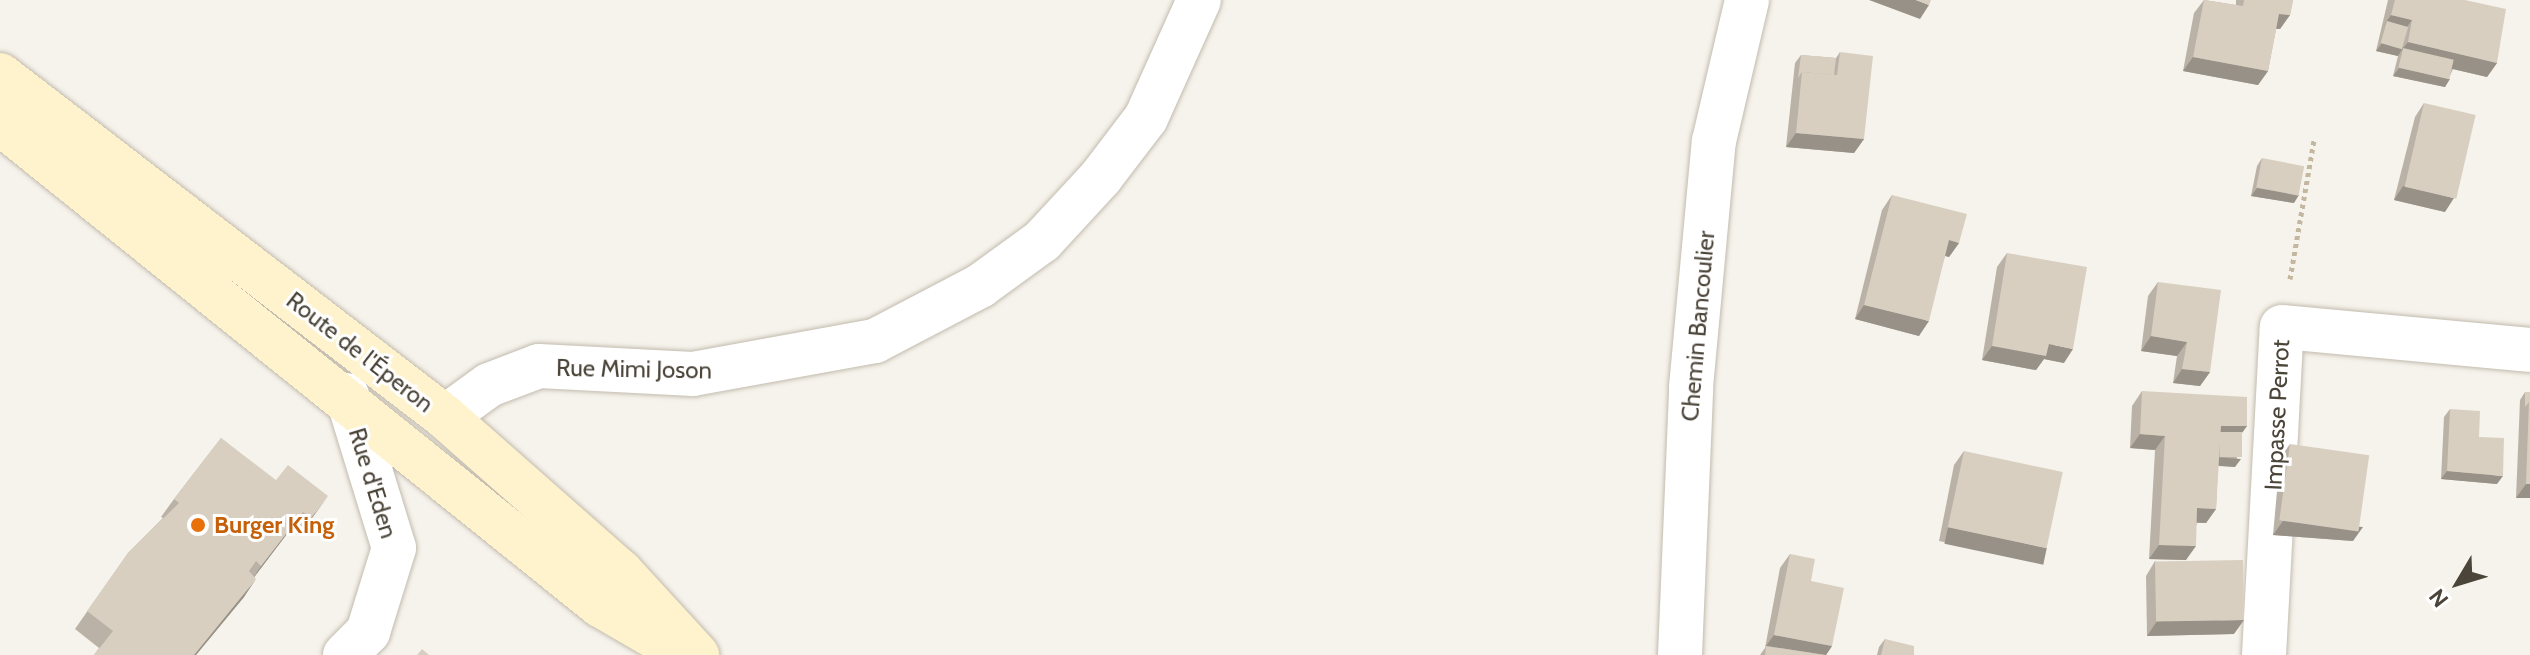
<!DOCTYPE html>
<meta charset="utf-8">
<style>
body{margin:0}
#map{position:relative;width:2530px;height:655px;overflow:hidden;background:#f6f3ec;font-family:Cabin,sans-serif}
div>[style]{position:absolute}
.path>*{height:5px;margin-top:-2.5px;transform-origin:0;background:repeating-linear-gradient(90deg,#c4b79f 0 4px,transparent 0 8px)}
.roads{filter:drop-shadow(0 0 2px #c2bbae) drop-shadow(0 0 2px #c2bbae)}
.minor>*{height:44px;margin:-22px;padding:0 22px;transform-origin:22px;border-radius:22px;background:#fff}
.secondary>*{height:44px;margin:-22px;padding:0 22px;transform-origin:22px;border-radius:22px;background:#fff3cd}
.wall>*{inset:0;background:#bab2a6}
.shaded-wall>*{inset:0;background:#979187;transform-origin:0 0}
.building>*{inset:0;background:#d8cfc1;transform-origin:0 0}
.dots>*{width:22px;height:22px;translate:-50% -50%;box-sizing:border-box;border:4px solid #fff;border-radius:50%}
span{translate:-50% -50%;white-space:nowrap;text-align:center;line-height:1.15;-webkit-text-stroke:6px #fff;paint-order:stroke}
.street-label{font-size:24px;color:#4b4439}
.food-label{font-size:24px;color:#c56008;font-weight:700}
.left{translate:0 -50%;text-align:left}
.north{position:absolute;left:2418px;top:543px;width:80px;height:80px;-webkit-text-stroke:6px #fff;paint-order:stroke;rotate:232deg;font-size:22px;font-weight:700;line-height:32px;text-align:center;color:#4b4439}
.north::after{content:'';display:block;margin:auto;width:28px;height:36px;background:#4b4439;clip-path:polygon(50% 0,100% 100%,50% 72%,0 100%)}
</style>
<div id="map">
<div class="path">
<div style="left:2290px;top:279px;width:141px;rotate:-80.2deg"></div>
</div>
<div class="roads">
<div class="minor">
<div style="left:445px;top:417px;width:54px;rotate:-36deg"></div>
<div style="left:489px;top:385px;width:53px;rotate:-20.8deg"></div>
<div style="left:539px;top:366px;width:154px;rotate:3deg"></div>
<div style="left:693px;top:374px;width:185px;rotate:-10.3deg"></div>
<div style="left:875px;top:341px;width:119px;rotate:-27.6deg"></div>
<div style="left:980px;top:286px;width:77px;rotate:-36deg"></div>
<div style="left:1042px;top:241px;width:87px;rotate:-47.3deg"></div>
<div style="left:1101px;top:177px;width:74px;rotate:-52.7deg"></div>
<div style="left:1146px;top:118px;width:129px;rotate:-65.8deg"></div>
<div style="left:345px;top:655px;width:33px;rotate:-45deg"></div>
<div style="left:368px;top:632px;width:88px;rotate:-72.8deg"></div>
<div style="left:394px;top:548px;width:160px;rotate:-107.1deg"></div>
<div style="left:1680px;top:655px;width:268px;rotate:-87.6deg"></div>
<div style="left:1691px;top:387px;width:247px;rotate:-84.7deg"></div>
<div style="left:1714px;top:141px;width:145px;rotate:-76.8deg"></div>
<div style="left:2264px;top:655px;width:328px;rotate:-86.9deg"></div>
<div style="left:2282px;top:327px;width:249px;rotate:5.3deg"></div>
</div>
<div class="secondary">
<div style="left:0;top:75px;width:561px;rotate:37.54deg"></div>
<div style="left:445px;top:417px;width:235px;rotate:41.4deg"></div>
<div style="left:621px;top:572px;width:113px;rotate:47.5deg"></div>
<div style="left:0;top:123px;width:770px;rotate:38.78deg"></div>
<div style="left:600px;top:605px;width:88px;rotate:30.1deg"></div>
</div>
</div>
<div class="wall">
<div style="clip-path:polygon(2204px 0,2236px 5px,2236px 0,2293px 0,2290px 15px,2280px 29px,2276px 29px,2268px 71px,2258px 85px,2183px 71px,2194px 13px)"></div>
<div style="clip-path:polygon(2388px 0,2465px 0,2497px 63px,2487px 77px,2453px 69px,2445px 87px,2393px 76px,2398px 56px,2376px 51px)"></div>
<div style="clip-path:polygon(1840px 52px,1864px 139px,1854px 153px,1786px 147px,1795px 63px,1801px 55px,1836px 58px)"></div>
<div style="clip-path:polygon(2424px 103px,2445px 212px,2394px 200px,2415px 117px)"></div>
<div style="clip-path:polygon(2262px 158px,2294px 203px,2251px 196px,2257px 166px)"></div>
<div style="clip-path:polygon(1892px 195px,1959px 243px,1949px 257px,1945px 256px,1919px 336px,1855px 319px,1882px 210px)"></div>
<div style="clip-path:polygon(2007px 253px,2064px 363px,2044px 359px,2036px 370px,1982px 360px,1997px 267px)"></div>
<div style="clip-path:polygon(2158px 282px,2210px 372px,2200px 386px,2173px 383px,2177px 356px,2141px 351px,2148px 296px)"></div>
<div style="clip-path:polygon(2142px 391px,2247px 426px,2242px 432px,2235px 467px,2218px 466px,2216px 509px,2206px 523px,2197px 523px,2186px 560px,2149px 559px,2155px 450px,2130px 448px,2132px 406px)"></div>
<div style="clip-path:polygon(2525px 392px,2530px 392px,2530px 498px,2516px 498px,2520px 400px)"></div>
<div style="clip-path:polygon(2450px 409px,2497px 484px,2441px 479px,2444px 417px)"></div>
<div style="clip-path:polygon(221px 438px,315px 514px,298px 536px,290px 530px,254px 577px,244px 597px,196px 655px,94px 655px,99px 648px,75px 629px,128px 553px,163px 518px,161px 517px,174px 499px)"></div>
<div style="clip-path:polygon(2290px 444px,2353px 541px,2273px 535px,2280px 458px)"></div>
<div style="clip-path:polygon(1964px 451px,2037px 562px,1939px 541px,1954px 465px)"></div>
<div style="clip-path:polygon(1790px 554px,1811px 581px,1832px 646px,1826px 655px,1760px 655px,1765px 648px,1780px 568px)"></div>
<div style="clip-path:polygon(2155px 561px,2234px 634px,2147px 636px,2146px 576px)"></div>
<div style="clip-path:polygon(1885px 639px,1914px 655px,1877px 655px,1879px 647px)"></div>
</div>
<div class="shaded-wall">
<div style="clip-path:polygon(1869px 0,1916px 0,1929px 5px,1920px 19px)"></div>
<div style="clip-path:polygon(2279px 14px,2290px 15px,2280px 29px,2269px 28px)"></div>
<div style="clip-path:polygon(2391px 15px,2412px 20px,2402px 34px,2387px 21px,2381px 29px)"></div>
<div style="clip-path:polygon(2408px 42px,2497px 63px,2487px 77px,2401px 57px,2403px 48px)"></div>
<div style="clip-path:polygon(2382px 43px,2403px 48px,2398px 56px,2376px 51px)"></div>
<div style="clip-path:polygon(2193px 57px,2268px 71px,2258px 85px,2183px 71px)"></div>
<div style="clip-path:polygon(2399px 68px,2450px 79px,2445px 87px,2393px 76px)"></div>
<div style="clip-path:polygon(1796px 133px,1864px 139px,1854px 153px,1786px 147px)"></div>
<div style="clip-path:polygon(2403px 186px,2454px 198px,2445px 212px,2394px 200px)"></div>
<div style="clip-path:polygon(2257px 188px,2299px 195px,2294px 203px,2251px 196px)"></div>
<div style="clip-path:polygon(1949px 240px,1959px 243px,1949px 257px,1939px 254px)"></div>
<div style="clip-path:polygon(1864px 305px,1929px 321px,1919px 336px,1855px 319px)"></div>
<div style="clip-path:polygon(2151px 336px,2187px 342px,2177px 356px,2141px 351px)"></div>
<div style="clip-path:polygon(2049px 344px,2073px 349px,2064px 363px,2044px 359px,2036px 370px,1982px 360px,1992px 346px)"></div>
<div style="clip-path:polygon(2182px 369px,2210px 372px,2200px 386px,2173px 383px)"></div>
<div style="clip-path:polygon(2221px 426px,2247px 426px,2237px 440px,2216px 440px)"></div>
<div style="clip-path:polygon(2140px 434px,2165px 436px,2155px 450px,2130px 448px)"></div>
<div style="clip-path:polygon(2216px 457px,2241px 459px,2235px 467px,2210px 465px)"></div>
<div style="clip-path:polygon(2447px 471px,2503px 476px,2497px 484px,2441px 479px)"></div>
<div style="clip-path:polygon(2526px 484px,2530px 484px,2530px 498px,2516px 498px)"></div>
<div style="clip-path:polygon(328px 496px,315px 514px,298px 536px,311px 518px)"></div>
<div style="clip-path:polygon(2197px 508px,2216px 509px,2206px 523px,2188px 522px)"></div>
<div style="clip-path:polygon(303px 512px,290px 530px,249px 584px,261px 566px)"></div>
<div style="clip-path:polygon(2283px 521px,2363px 527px,2353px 541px,2273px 535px)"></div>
<div style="left:1948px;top:527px;width:101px;height:17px;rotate:12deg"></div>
<div style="clip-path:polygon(2159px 545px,2196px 546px,2186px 560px,2149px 559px)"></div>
<div style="clip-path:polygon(256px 579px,244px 597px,196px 655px,194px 655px)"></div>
<div style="clip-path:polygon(2244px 620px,2234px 634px,2147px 636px,2157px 621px)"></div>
<div style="clip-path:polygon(1774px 635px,1832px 646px,1826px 655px,1766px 646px)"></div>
</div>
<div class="building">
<div style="clip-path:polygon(1916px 0,1931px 0,1929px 5px)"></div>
<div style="clip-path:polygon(2204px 0,2243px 6px,2244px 0,2293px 0,2290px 15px,2279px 14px,2268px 71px,2193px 57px)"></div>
<div style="clip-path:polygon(2395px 0,2465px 0,2506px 9px,2497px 63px,2408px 42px,2412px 20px,2391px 15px)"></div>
<div style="left:2387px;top:21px;width:22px;height:23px;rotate:16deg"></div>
<div style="left:2403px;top:48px;width:52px;height:20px;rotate:13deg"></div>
<div style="clip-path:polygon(1840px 52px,1873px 56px,1864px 139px,1796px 133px,1802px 72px,1837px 75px)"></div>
<div style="clip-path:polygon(1801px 55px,1836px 58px,1834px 75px,1802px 72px,1798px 78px)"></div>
<div style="left:2424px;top:103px;width:53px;height:86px;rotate:13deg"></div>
<div style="left:2262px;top:158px;width:43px;height:30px;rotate:11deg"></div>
<div style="clip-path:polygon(1892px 195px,1967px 214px,1959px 243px,1949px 240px,1929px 321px,1864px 305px)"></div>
<div style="clip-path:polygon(2007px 253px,2087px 267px,2073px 349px,2049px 344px,2046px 356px,1992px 346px)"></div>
<div style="clip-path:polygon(2158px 282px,2221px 290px,2210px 372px,2182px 369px,2187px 342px,2151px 336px)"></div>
<div style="clip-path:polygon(2142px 391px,2247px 397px,2247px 426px,2221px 426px,2216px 509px,2197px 508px,2196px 546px,2159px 545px,2165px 436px,2140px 434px)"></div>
<div style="clip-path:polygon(2525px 392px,2530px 392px,2530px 401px,2525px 407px)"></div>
<div style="clip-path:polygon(2529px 401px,2530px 401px,2530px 484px,2526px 484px)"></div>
<div style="clip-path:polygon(2450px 409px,2480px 411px,2479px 437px,2504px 438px,2503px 476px,2447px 471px)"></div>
<div style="left:2220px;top:432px;width:22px;height:25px"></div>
<div style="clip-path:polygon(221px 438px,276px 480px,288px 465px,328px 496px,311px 518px,303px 512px,261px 566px,256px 561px,249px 571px,256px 579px,194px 655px,94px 655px,113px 631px,87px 611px,128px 553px,179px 503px,174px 499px)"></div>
<div style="left:2290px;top:444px;width:80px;height:77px;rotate:8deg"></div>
<div style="left:1964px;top:451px;width:101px;height:78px;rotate:12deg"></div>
<div style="clip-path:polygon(1790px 554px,1815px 559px,1811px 581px,1844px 588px,1832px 646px,1774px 635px)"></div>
<div style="left:2243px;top:560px;width:60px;height:88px;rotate:89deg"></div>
<div style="clip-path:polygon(1885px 639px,1914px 646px,1914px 655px,1881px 655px)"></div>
<div style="clip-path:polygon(1766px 646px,1825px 655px,1765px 655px)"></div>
<div style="clip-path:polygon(422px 649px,429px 655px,417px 655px)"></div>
</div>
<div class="dots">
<div style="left:198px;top:525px;background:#e8710a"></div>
</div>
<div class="street-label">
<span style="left:1698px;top:326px;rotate:-85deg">Chemin Bancoulier</span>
<span style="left:360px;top:352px;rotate:38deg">Route de l'Éperon</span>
<span style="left:634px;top:369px;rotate:1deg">Rue Mimi Joson</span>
<span style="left:2277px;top:415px;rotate:-87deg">Impasse Perrot</span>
<span style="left:373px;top:483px;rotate:73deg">Rue d'Eden</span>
</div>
<div class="food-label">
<span class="left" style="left:214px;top:525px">Burger King</span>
</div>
<div class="north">N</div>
</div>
